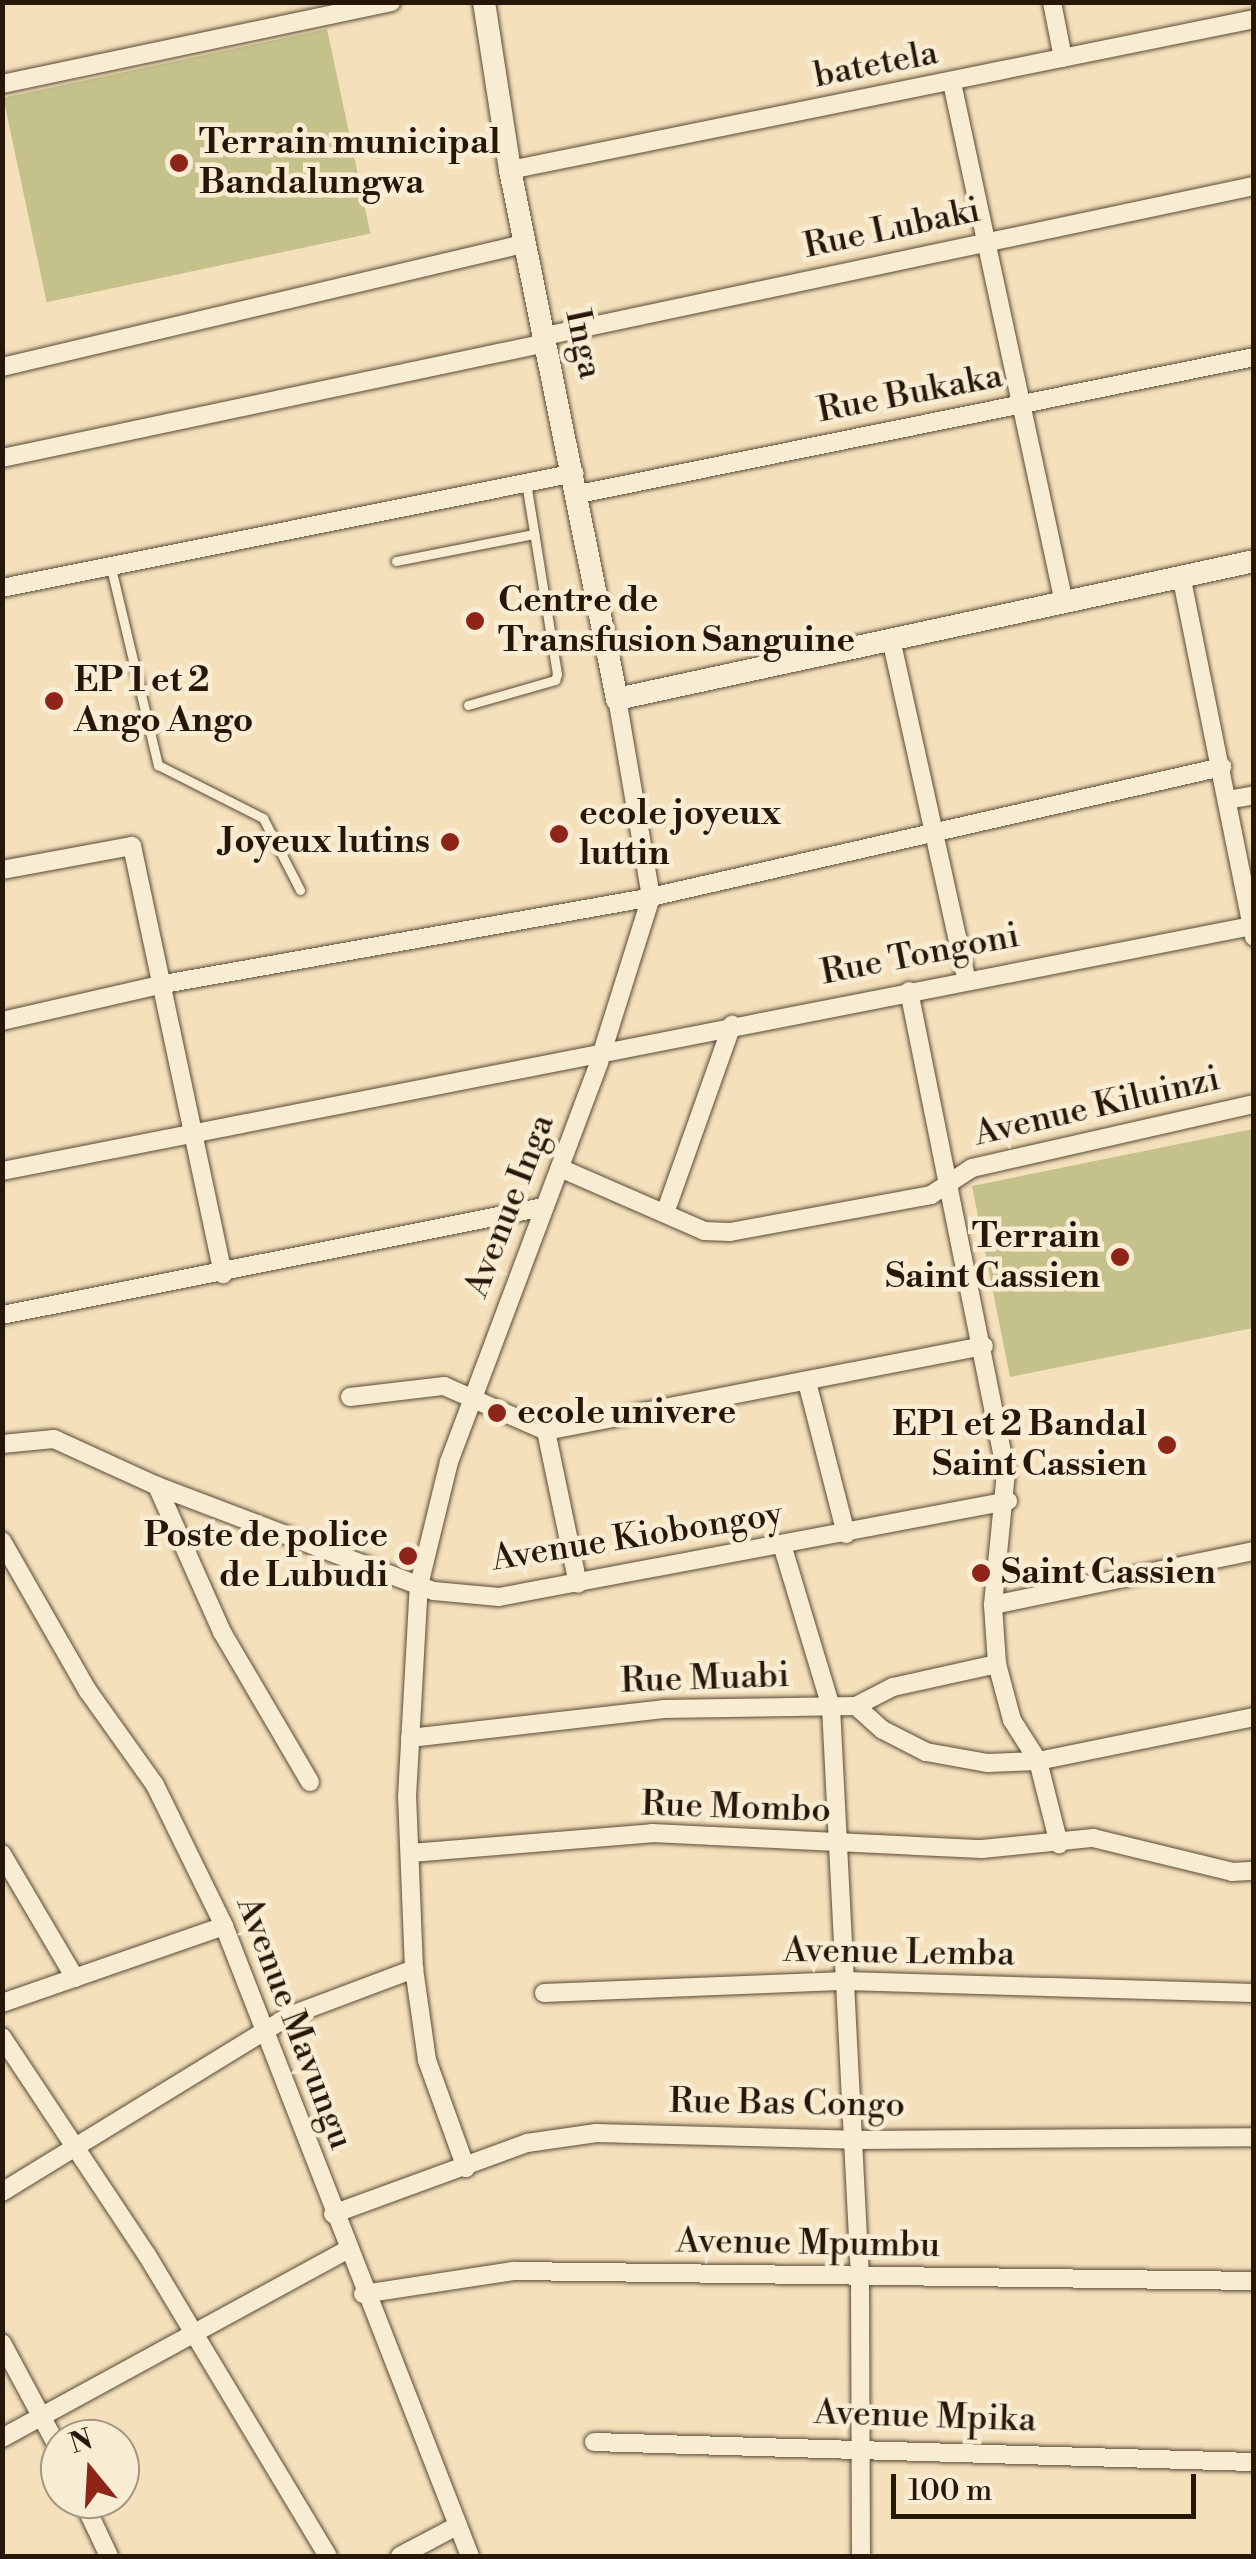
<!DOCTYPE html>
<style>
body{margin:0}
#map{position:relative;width:1256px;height:2559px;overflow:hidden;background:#f4e1bc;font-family:"Libre Bodoni",serif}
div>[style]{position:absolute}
.green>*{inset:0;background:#c4c18b;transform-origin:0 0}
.roads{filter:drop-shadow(0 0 2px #5a4a36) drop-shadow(0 0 2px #5a4a36)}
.service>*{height:9px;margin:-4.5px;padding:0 4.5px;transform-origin:4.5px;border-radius:4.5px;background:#f8ecd3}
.minor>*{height:18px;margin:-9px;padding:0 9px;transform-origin:9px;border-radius:9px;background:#f8ecd3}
.tertiary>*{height:22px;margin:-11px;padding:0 11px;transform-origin:11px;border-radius:11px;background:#f8ecd3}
.dots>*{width:28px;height:28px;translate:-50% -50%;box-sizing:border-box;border:5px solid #f8ecd3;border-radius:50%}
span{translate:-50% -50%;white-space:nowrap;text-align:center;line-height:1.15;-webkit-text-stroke:9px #f8ecd3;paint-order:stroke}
.street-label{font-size:35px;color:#261709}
.poi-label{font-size:35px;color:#261709;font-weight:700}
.left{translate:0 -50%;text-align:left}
.right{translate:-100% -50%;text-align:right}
.frame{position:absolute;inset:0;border:5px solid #261709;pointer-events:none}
.north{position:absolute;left:40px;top:2419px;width:100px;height:100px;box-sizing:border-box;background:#f8ecd3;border:2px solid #a49782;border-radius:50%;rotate:342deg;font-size:28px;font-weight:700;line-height:40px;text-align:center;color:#261709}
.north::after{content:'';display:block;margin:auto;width:35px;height:45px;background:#8f2418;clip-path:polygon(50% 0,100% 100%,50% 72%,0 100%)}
.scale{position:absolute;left:891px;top:2474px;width:305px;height:45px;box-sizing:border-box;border:5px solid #261709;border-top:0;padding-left:12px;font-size:30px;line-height:35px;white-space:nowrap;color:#261709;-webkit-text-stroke:8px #f8ecd3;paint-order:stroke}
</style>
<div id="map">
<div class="green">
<div style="left:327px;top:29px;width:209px;height:331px;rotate:78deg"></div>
<div style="clip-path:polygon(1253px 1129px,1253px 1328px,1010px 1377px,972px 1186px)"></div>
</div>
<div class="roads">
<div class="service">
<div style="left:396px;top:561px;width:141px;rotate:-11.1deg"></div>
<div style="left:111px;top:568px;width:203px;rotate:76.6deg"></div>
<div style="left:158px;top:765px;width:118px;rotate:26.8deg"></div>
<div style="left:263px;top:818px;width:81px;rotate:62.8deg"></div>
<div style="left:468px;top:705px;width:91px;rotate:-16deg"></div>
<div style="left:555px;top:680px;width:6px;rotate:-72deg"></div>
<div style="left:557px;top:674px;width:194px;rotate:-99.2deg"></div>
</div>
<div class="minor">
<div style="left:1052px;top:2px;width:57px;rotate:78.9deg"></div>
<div style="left:952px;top:83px;width:527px;rotate:77.84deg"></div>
<div style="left:2px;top:84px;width:398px;rotate:-11.9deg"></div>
<div style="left:510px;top:170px;width:759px;rotate:-11.47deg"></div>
<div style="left:545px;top:336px;width:725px;rotate:-11.95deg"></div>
<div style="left:2px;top:367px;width:539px;rotate:-13.29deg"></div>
<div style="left:2px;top:458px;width:556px;rotate:-11.94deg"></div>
<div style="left:579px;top:494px;width:689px;rotate:-11.47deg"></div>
<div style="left:1181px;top:575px;width:369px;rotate:78.6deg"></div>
<div style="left:2px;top:588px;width:584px;rotate:-11.35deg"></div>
<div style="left:891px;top:639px;width:347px;rotate:77.5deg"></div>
<div style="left:1227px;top:800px;width:27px;rotate:-10deg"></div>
<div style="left:2px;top:870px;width:132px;rotate:-10.5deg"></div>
<div style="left:132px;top:846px;width:438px;rotate:78deg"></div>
<div style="left:909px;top:991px;width:491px;rotate:78.6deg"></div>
<div style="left:1006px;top:1472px;width:134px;rotate:95.6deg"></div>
<div style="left:993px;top:1605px;width:59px;rotate:86.1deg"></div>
<div style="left:997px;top:1664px;width:58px;rotate:75deg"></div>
<div style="left:1012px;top:1720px;width:49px;rotate:57.6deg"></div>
<div style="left:1038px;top:1761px;width:86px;rotate:75.8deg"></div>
<div style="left:2px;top:1021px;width:166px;rotate:-12.9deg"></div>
<div style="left:164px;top:984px;width:495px;rotate:-10.1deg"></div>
<div style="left:651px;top:897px;width:586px;rotate:-12.83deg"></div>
<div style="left:560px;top:1168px;width:157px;rotate:23.6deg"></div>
<div style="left:704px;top:1231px;width:26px;rotate:2deg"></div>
<div style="left:730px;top:1232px;width:204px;rotate:-10.4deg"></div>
<div style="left:931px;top:1195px;width:49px;rotate:-33.4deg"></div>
<div style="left:972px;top:1168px;width:289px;rotate:-12.8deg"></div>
<div style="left:2px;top:1171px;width:1274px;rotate:-11.09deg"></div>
<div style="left:665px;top:1213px;width:200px;rotate:-70.4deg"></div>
<div style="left:2px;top:1315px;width:553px;rotate:-11.27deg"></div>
<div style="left:807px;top:1382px;width:157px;rotate:75.6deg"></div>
<div style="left:350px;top:1397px;width:95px;rotate:-6.7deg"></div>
<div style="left:444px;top:1386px;width:111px;rotate:23.8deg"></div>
<div style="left:546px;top:1431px;width:446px;rotate:-11deg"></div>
<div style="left:546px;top:1431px;width:156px;rotate:78.2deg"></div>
<div style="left:2px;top:1444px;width:52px;rotate:-5.5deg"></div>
<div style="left:54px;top:1439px;width:113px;rotate:24.5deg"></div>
<div style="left:157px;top:1486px;width:296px;rotate:20.8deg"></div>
<div style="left:434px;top:1591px;width:65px;rotate:5.3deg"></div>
<div style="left:499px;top:1597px;width:518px;rotate:-10.68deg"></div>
<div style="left:157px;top:1486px;width:160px;rotate:66deg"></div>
<div style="left:222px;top:1632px;width:174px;rotate:59.6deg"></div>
<div style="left:2px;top:1541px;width:173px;rotate:60.2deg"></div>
<div style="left:88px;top:1691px;width:115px;rotate:54.5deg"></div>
<div style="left:155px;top:1785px;width:157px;rotate:63.9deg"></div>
<div style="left:224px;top:1926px;width:676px;rotate:68.67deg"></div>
<div style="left:783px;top:1548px;width:166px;rotate:73.2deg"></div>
<div style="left:831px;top:1707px;width:571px;rotate:87.09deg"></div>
<div style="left:860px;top:2277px;width:279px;rotate:89.8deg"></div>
<div style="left:993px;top:1605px;width:267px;rotate:-11.7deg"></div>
<div style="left:856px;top:1706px;width:36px;rotate:42deg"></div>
<div style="left:883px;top:1730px;width:48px;rotate:27.1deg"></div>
<div style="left:926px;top:1752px;width:63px;rotate:10.1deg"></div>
<div style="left:988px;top:1763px;width:50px;rotate:-2.3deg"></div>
<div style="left:1038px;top:1761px;width:220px;rotate:-11.5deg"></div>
<div style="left:410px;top:1738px;width:255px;rotate:-6.5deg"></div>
<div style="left:663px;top:1709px;width:193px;rotate:-0.9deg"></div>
<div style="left:856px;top:1706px;width:42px;rotate:-27.2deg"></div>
<div style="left:893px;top:1687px;width:107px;rotate:-12.5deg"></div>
<div style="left:411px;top:1853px;width:242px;rotate:-4.7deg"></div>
<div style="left:652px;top:1833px;width:330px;rotate:2.8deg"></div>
<div style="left:982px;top:1849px;width:112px;rotate:-5.7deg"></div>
<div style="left:1093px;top:1838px;width:143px;rotate:13.7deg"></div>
<div style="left:1232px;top:1872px;width:22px;rotate:-3deg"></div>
<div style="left:2px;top:1854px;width:144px;rotate:59.5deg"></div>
<div style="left:544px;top:1993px;width:302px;rotate:-2.3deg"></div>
<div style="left:846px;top:1981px;width:408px;rotate:1.7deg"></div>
<div style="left:2px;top:2003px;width:235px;rotate:-19.1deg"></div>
<div style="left:2px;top:2037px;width:262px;rotate:56.4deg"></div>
<div style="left:147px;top:2255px;width:351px;rotate:59deg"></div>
<div style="left:466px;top:2168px;width:115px;rotate:-109.9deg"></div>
<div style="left:427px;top:2060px;width:92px;rotate:-98.1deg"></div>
<div style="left:414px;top:1969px;width:172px;rotate:-92.3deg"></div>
<div style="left:407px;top:1797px;width:212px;rotate:-86.8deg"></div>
<div style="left:419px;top:1585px;width:127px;rotate:-76.3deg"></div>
<div style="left:449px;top:1462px;width:427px;rotate:-69.4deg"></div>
<div style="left:599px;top:1062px;width:173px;rotate:-72.5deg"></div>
<div style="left:651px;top:897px;width:201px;rotate:-99.7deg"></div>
<div style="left:2px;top:2192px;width:337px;rotate:-31.5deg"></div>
<div style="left:289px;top:2016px;width:134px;rotate:-20.6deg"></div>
<div style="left:333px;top:2214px;width:207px;rotate:-20.1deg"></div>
<div style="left:527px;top:2143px;width:70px;rotate:-8.2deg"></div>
<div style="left:596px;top:2133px;width:259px;rotate:1.5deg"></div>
<div style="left:855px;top:2140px;width:399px;rotate:-0.4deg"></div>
<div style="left:363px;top:2294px;width:153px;rotate:-8.7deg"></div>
<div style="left:514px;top:2271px;width:740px;rotate:0.77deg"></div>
<div style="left:2px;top:2343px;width:123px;rotate:61.8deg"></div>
<div style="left:2px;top:2438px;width:393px;rotate:-28.6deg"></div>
<div style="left:594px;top:2442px;width:660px;rotate:1.74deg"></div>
<div style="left:82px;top:2499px;width:63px;rotate:64.7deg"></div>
<div style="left:400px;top:2556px;width:64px;rotate:-27.8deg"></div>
</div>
<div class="tertiary">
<div style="left:484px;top:2px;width:170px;rotate:81.2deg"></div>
<div style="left:510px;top:170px;width:540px;rotate:78.57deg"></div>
<div style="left:617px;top:699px;width:652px;rotate:-12.22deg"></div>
</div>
</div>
<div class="dots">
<div style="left:179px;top:163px;background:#8f2418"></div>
<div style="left:475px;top:621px;background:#8f2418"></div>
<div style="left:54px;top:701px;background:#8f2418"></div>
<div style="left:559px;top:834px;background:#8f2418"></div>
<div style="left:450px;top:842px;background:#8f2418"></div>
<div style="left:1120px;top:1257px;background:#8f2418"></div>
<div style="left:497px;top:1413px;background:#8f2418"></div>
<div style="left:1167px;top:1445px;background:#8f2418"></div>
<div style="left:408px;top:1556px;background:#8f2418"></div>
<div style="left:981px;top:1573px;background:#8f2418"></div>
</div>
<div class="street-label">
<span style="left:876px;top:65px;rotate:-11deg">batetela</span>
<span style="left:892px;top:229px;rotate:-12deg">Rue Lubaki</span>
<span style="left:583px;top:344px;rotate:78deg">Inga</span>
<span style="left:910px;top:394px;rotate:-11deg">Rue Bukaka</span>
<span style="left:920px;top:955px;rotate:-11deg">Rue Tongoni</span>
<span style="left:1097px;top:1107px;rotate:-13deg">Avenue Kiluinzi</span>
<span style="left:510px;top:1206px;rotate:-69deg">Avenue Inga</span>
<span style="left:637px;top:1537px;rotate:-9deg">Avenue Kiobongoy</span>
<span style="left:705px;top:1679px;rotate:-2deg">Rue Muabi</span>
<span style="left:736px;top:1808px;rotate:2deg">Rue Mombo</span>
<span style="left:899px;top:1953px;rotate:1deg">Avenue Lemba</span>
<span style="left:294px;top:2023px;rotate:69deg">Avenue Mavungu</span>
<span style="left:787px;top:2104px;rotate:1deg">Rue Bas Congo</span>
<span style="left:808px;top:2244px;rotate:1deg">Avenue Mpumbu</span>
<span style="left:925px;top:2417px;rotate:2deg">Avenue Mpika</span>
</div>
<div class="poi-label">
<span class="left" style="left:199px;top:163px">Terrain municipal<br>Bandalungwa</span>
<span class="left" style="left:498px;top:621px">Centre de<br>Transfusion Sanguine</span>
<span class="left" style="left:74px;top:701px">EP 1 et 2<br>Ango Ango</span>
<span class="left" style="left:579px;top:834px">ecole joyeux<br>luttin</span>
<span class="right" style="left:430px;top:842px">Joyeux lutins</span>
<span class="right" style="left:1100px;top:1257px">Terrain<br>Saint Cassien</span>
<span class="left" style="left:517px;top:1413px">ecole univere</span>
<span class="right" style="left:1147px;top:1445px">EP1 et 2 Bandal<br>Saint Cassien</span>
<span class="right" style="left:388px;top:1556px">Poste de police<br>de Lubudi</span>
<span class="left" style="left:1001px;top:1573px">Saint Cassien</span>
</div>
<div class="frame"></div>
<div class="north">N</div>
<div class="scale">100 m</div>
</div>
